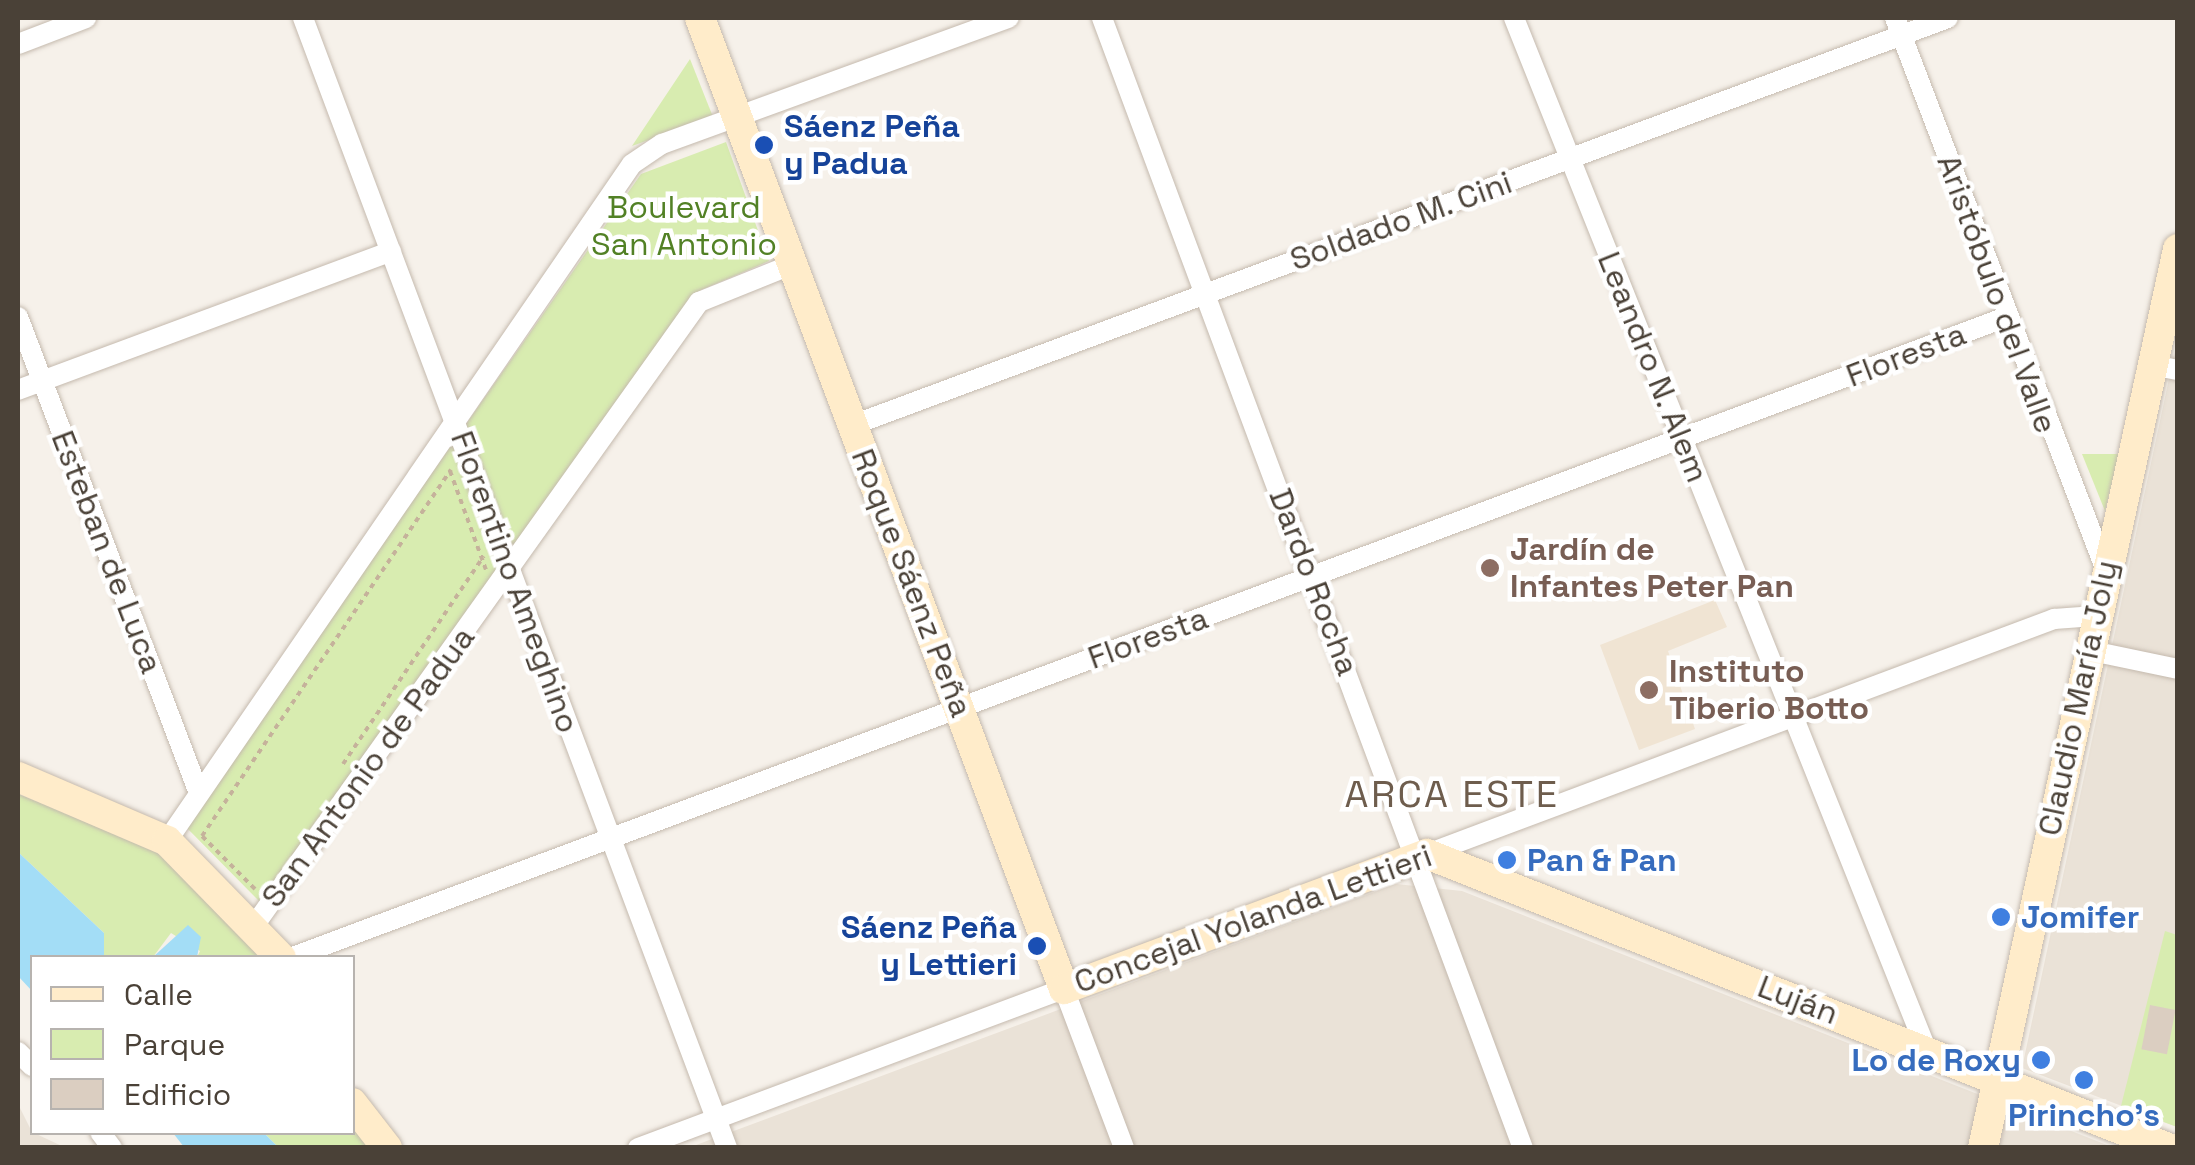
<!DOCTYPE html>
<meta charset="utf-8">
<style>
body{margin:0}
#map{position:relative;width:2195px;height:1165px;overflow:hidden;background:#f6f1ea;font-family:"Space Grotesk",sans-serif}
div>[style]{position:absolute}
.residential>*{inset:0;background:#eae2d7}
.education>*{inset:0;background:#f0e4d3}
.green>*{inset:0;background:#d8ecb0}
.water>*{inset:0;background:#a3ddf6}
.building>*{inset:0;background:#dbcec1;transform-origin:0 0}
.path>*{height:4px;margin-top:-2px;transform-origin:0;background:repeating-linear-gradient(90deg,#c5b29b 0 5px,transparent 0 10px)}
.roads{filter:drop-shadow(0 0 2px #c5baae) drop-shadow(0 0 2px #c5baae)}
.street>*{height:20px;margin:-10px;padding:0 10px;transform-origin:10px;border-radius:10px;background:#fff}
.secondary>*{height:30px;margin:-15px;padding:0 15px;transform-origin:15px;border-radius:15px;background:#ffecca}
.dots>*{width:28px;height:28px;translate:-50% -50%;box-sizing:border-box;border:5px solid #fff;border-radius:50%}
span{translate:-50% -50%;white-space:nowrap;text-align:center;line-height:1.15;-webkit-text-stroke:9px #fff;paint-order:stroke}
.transit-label{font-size:32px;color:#164399;font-weight:700}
.left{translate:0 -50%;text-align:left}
.right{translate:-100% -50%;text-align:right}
.park-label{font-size:32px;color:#528125}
.street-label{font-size:32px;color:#4a4137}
.education-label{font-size:32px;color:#785e54;font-weight:700}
.shop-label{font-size:32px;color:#366cbe;font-weight:700}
.quarter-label{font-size:38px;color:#6e5d4d;letter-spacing:2.5px}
.frame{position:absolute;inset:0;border:20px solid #4a4137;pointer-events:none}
.legend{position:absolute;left:30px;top:955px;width:325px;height:180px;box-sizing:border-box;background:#fff;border:2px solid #b7b3af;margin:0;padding:12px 18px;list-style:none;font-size:30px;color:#4a4137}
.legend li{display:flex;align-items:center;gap:20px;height:50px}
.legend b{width:50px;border:2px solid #b7b3af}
</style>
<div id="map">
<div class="residential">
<div style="clip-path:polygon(2177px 341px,2177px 1127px,2022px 1068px)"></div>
<div style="clip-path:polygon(1396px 884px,1462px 891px,2112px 1147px,688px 1148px)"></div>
<div style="clip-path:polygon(18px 1104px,32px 1132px,64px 1147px,18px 1147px)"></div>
</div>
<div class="education">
<div style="clip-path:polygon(1715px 600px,1727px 627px,1668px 651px,1695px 729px,1639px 750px,1600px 645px)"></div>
</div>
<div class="green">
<div style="clip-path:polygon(690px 59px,713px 117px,632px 146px)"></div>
<div style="clip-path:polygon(726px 142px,769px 261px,701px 290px,262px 904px,185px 826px,641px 174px)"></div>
<div style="clip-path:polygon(2082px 454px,2119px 454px,2105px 511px)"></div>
<div style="clip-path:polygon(18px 794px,145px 844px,204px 887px,271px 957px,197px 957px,200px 951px,171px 933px,153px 957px,104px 957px,104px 933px,18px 852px)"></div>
<div style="clip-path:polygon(2165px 931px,2177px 935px,2177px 1127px,2121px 1106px)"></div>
<div style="clip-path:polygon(353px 1114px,375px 1147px,278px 1147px,264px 1133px,352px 1132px)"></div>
</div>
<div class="water">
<div style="clip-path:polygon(18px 852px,104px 933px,104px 957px,32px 958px,32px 991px,18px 976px)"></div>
<div style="clip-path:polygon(188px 925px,201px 937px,197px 957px,153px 957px)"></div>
<div style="clip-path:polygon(173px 1133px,264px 1133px,278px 1147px,184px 1147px)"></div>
</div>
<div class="building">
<div style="left:2150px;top:1005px;width:26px;height:45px;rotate:11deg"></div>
</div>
<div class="path">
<div style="left:450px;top:471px;width:105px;rotate:70deg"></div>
<div style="left:343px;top:764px;width:251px;rotate:-55.9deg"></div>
<div style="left:202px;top:836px;width:443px;rotate:-55.8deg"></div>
<div style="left:202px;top:836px;width:75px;rotate:45deg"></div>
</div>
<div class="roads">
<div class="street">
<div style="left:303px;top:18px;width:1207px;rotate:69.43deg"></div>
<div style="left:1102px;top:18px;width:1206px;rotate:69.57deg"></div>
<div style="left:1514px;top:18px;width:1113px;rotate:68.21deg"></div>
<div style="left:1895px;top:18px;width:589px;rotate:69.1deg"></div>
<div style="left:18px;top:44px;width:73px;rotate:-20.9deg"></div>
<div style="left:18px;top:317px;width:504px;rotate:69.19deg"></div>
<div style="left:2152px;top:365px;width:26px;rotate:11deg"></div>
<div style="left:18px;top:390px;width:398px;rotate:-20.4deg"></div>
<div style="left:853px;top:425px;width:1168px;rotate:-20.39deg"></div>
<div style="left:2087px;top:650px;width:93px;rotate:11.8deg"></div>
<div style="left:167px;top:841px;width:821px;rotate:-55.52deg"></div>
<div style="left:632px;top:164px;width:36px;rotate:-34deg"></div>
<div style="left:662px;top:144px;width:369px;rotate:-20deg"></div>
<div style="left:1427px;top:854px;width:670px;rotate:-20.55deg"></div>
<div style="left:2054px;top:619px;width:41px;rotate:-4.2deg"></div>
<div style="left:256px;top:923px;width:763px;rotate:-54.5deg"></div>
<div style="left:699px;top:302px;width:101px;rotate:-22deg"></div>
<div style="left:290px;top:958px;width:1830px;rotate:-20.48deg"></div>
<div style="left:18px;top:1052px;width:20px;rotate:45deg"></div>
<div style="left:100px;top:1132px;width:20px;rotate:53deg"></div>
<div style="left:638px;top:1148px;width:455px;rotate:-20.5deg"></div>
<div style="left:1064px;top:989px;width:170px;rotate:69.3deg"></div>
</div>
<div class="secondary">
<div style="left:700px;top:18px;width:1037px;rotate:69.45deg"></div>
<div style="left:1064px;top:989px;width:387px;rotate:-20.4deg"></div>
<div style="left:1427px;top:854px;width:797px;rotate:21.64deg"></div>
<div style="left:18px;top:777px;width:162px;rotate:23.2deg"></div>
<div style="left:167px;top:841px;width:163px;rotate:45.7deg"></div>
<div style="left:352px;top:1103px;width:57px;rotate:52.1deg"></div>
<div style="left:1983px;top:1148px;width:920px;rotate:-77.76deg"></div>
</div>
</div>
<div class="dots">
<div style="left:764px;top:145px;background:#1a4fb4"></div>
<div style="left:1490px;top:568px;background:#8d6e63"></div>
<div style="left:1649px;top:690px;background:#8d6e63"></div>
<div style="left:1507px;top:860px;background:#3f7fe0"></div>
<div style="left:2001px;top:917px;background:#3f7fe0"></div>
<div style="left:1037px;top:946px;background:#1a4fb4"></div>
<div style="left:2041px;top:1060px;background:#3f7fe0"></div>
<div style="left:2084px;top:1080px;background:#3f7fe0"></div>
</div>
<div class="transit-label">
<span class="left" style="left:784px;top:145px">Sáenz Peña<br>y Padua</span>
<span class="right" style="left:1017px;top:946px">Sáenz Peña<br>y Lettieri</span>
</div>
<div class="park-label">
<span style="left:684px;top:226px">Boulevard<br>San Antonio</span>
</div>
<div class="street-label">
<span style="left:1401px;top:221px;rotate:-20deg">Soldado M. Cini</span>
<span style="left:1997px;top:294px;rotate:70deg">Aristóbulo del Valle</span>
<span style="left:1906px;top:355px;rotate:-21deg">Floresta</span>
<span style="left:1653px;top:367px;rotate:68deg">Leandro N. Alem</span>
<span style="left:107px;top:552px;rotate:69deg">Esteban de Luca</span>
<span style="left:515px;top:582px;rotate:70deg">Florentino Ameghino</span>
<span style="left:1314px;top:582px;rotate:69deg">Dardo Rocha</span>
<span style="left:912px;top:583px;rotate:69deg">Roque Sáenz Peña</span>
<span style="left:1148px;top:638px;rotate:-20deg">Floresta</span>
<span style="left:2078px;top:698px;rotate:-78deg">Claudio María Joly</span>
<span style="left:368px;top:767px;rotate:-54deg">San Antonio de Padua</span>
<span style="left:1253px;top:919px;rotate:-20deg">Concejal Yolanda Lettieri</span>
<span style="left:1798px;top:1000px;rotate:21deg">Luján</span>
</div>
<div class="education-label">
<span class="left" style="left:1510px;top:568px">Jardín de<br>Infantes Peter Pan</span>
<span class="left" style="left:1669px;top:690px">Instituto<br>Tiberio Botto</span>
</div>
<div class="shop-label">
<span class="left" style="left:1527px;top:860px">Pan &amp; Pan</span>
<span class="left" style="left:2021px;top:917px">Jomifer</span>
<span class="right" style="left:2021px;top:1060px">Lo de Roxy</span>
<span style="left:2084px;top:1115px">Pirincho's</span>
</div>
<div class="quarter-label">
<span style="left:1452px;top:795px">ARCA ESTE</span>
</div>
<div class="frame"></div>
<ul class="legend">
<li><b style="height:12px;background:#ffecca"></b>Calle</li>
<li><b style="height:28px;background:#d8ecb0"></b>Parque</li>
<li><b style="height:28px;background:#dbcec1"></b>Edificio</li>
</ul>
</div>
